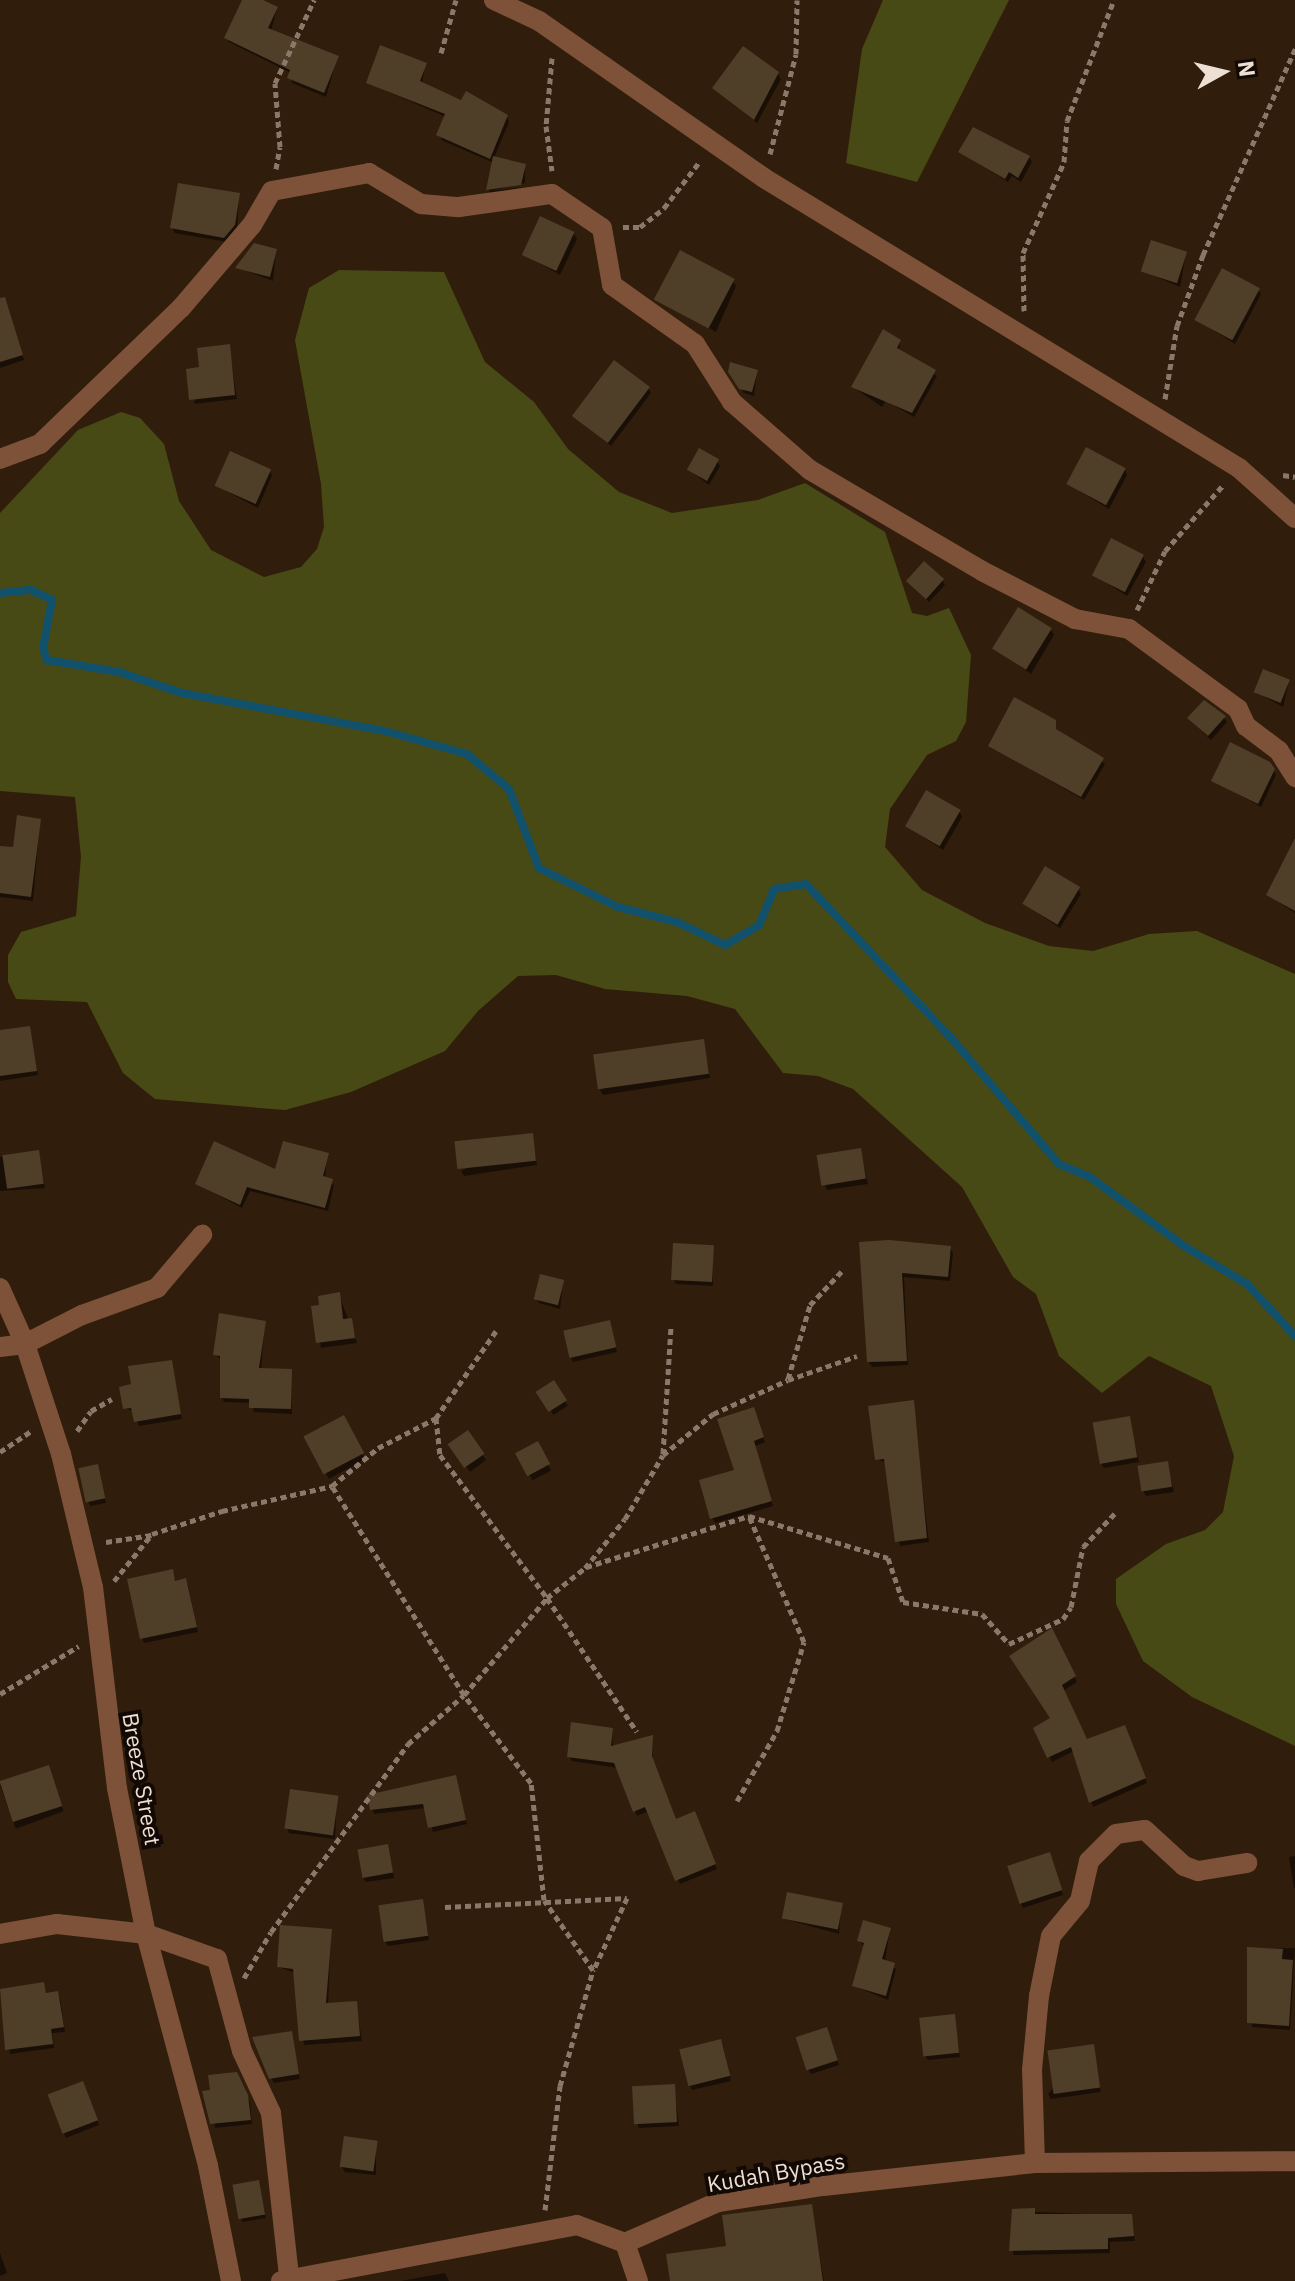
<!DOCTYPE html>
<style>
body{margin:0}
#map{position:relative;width:1295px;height:2281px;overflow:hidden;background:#311d0c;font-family:"IBM Plex Sans",sans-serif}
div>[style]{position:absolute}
.green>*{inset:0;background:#474a15}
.shadow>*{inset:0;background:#0007;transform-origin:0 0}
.stream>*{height:8px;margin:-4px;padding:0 4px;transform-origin:4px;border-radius:4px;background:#12516b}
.building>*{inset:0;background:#4f3f28;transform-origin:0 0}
.path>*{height:5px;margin-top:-2.5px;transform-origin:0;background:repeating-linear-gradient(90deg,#8a786a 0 6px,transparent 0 10px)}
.minor>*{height:20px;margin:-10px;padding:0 10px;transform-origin:10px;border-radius:10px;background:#7d5238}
.tertiary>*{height:20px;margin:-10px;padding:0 10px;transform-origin:10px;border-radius:10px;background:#7d5238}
span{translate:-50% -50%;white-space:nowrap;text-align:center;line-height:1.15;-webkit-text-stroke:8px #120904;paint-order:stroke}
.street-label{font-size:22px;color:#eddfd4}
.north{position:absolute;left:1183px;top:32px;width:80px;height:80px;-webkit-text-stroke:6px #120904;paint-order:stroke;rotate:82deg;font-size:22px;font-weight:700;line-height:32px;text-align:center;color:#eddfd4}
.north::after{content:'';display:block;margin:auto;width:28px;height:36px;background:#eddfd4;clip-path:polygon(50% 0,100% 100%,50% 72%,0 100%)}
</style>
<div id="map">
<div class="green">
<div style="clip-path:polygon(883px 0,1009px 0,917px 182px,846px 163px,862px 49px)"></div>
<div style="clip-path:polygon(339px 270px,444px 272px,485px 362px,534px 402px,568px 449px,619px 492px,672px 513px,758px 500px,805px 483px,885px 532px,912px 613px,927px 616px,949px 608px,971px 655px,966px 722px,956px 741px,927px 755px,890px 809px,885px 847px,922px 890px,985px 923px,1049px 946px,1093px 951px,1149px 934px,1197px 931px,1295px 974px,1295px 1746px,1192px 1697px,1143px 1661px,1116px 1604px,1116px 1579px,1166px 1544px,1205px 1530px,1223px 1512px,1234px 1456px,1211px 1386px,1149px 1356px,1102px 1393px,1059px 1356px,1036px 1294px,1013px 1277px,962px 1187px,853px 1089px,818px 1076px,783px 1073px,735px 1009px,687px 996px,605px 989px,556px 975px,518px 976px,478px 1011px,445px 1051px,351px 1092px,285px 1110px,155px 1099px,123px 1073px,87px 1002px,16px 999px,8px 982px,8px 955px,21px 932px,76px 916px,81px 857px,75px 797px,0 791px,0 513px,78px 430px,121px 412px,140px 418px,164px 444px,179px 501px,211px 550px,264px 577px,301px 567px,317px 549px,324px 527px,321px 484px,295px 340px,309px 288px)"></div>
</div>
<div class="shadow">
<div style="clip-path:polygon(244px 0,277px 9px,271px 31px,337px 58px,326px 97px,292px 83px,291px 73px,229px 42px,226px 38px)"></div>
<div style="clip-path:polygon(425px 64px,422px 85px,507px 117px,509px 122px,494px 158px,525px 166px,525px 183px,489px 191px,494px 163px,441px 140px,446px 117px,368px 83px)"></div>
<div style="clip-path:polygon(778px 74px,781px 79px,757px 123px,714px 88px)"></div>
<div style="clip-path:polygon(960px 152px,1029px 157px,1032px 162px,1021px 182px,1012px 176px,1008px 182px)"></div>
<div style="clip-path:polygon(524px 187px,491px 194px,489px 191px)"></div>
<div style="clip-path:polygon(239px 194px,237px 230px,227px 242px,175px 233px,172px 228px)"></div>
<div style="clip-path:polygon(574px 234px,577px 239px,560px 275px,525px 255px)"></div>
<div style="clip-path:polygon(276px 251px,273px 281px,238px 268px)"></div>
<div style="clip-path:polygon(1186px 253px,1180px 287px,1143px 271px)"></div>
<div style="clip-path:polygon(733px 281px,736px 286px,716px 332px,660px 301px)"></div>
<div style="clip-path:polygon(1258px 289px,1261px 294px,1235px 344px,1197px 320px)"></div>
<div style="clip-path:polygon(0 304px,8px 307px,24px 360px,0 368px)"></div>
<div style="clip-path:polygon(900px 341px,899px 352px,937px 376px,914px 417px,886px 401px,882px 407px,853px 387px)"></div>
<div style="clip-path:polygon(229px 346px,237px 399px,194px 404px,201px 369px)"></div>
<div style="clip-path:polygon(730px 371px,757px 372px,754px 396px,744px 393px)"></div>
<div style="clip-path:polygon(648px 388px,651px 393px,611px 446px,575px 416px)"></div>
<div style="clip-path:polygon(717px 461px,720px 466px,709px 485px,689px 470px)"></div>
<div style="clip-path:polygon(269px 470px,272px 475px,258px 508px,217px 486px)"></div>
<div style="clip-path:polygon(1125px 470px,1127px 475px,1109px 509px,1068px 484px)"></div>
<div style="clip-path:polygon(1143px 557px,1146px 562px,1127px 596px,1094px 575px)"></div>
<div style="clip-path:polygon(942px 580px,945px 585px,929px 602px,908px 582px)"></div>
<div style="clip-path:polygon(1051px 630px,1054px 635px,1031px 674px,995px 649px)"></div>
<div style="clip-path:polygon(1289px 682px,1283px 707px,1256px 692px)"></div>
<div style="clip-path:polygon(1224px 718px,1227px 722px,1211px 740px,1193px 723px)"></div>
<div style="clip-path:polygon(1054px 722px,1057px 732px,1105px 764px,1084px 800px,990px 746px)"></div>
<div style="clip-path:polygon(1269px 763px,1276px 775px,1261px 807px,1214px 781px)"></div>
<div style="clip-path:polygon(960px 812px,962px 817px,943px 850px,907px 826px)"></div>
<div style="clip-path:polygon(40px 821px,33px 901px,0 897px,0 867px)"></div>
<div style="clip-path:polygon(1295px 841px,1295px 913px,1268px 895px)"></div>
<div style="clip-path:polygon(1078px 889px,1081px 894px,1060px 928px,1024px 904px)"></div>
<div style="clip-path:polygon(29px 1028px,38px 1075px,0 1081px,0 1032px)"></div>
<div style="clip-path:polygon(703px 1041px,710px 1078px,603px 1095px,600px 1090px)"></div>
<div style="clip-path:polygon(532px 1136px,537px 1165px,464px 1176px,461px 1171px)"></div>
<div style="clip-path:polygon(860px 1150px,868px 1184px,827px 1190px,825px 1186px)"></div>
<div style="clip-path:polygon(38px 1152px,45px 1188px,0 1191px,0 1157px)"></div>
<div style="clip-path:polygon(327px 1155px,325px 1179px,334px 1185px,328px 1211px,250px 1191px,242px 1208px,197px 1184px,277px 1172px)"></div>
<div style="clip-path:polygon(861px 1244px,950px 1248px,953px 1253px,950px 1281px,904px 1277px,908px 1365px,872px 1367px,869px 1362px)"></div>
<div style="clip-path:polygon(712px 1247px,713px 1286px,676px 1284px,673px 1279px)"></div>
<div style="clip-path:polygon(563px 1282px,560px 1309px,539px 1303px,536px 1299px)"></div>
<div style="clip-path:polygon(339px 1295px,357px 1343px,321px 1348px,313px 1308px)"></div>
<div style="clip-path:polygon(265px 1322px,261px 1370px,291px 1371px,292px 1414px,254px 1412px,251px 1403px,224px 1402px,222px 1398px,222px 1360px,215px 1355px)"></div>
<div style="clip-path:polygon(611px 1327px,617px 1352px,573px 1362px,571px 1357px)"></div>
<div style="clip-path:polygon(171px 1362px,182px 1419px,139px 1426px,134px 1412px,125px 1408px)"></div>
<div style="left:553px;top:1383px;width:27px;height:17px;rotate:57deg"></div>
<div style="clip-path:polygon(912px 1402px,929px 1542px,900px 1546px,887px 1463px,877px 1459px)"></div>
<div style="clip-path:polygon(755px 1414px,765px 1442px,755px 1446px,773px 1506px,715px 1523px,712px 1518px,736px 1471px)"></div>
<div style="left:343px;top:1418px;width:47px;height:41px;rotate:62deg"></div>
<div style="clip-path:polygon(1129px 1418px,1139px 1462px,1104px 1468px,1101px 1463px)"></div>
<div style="clip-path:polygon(468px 1433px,486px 1460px,470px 1472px,454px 1450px)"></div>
<div style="left:537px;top:1444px;width:30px;height:21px;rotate:62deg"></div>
<div style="clip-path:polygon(1167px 1463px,1174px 1492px,1146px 1496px,1143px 1491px)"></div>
<div style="clip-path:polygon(97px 1466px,106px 1503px,90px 1506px,88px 1501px)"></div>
<div style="clip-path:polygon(172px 1571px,176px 1583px,185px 1581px,188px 1585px,198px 1632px,144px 1643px,142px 1638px)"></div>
<div style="clip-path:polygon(1051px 1630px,1077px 1682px,1063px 1691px,1087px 1741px,1127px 1732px,1147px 1783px,1093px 1807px,1074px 1751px,1052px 1762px,1036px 1729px,1052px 1719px)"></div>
<div style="clip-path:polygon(612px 1730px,613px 1748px,652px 1737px,653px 1763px,676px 1822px,697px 1819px,717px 1869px,680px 1884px,649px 1811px,637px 1816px,618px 1768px,572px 1761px,569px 1756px)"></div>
<div style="left:48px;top:1768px;width:46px;height:51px;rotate:70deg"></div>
<div style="clip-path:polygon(457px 1783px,467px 1824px,433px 1832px,426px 1808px,374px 1814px,372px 1809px)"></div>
<div style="clip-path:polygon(337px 1798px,335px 1839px,289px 1833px,287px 1828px)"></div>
<div style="clip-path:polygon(387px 1846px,394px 1878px,366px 1882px,363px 1878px)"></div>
<div style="clip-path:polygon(1295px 1856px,1295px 1888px,1294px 1888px,1289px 1857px)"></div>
<div style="clip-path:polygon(1052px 1859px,1063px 1895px,1023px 1908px,1021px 1903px)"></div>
<div style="clip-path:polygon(422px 1901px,429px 1940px,388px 1946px,385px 1941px)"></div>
<div style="clip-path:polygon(841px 1905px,839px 1934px,784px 1919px)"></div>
<div style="clip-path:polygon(890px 1929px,885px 1962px,896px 1969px,888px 2000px,854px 1986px,865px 1947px,859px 1941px)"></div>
<div style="clip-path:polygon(331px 1931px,328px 2005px,356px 2003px,362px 2041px,304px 2045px,295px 1973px,279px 1967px)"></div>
<div style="clip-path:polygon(1295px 1948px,1290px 2030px,1252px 2027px,1249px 1949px)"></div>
<div style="clip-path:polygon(43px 1984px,47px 1995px,60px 1998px,65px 2032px,52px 2033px,54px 2048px,10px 2054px,0 1991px)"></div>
<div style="clip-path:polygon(954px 2016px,960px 2057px,928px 2060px,925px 2056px)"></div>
<div style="clip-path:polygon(291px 2033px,300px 2079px,274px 2083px,271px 2078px)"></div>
<div style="clip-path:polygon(829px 2034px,839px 2065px,811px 2074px,808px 2069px)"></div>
<div style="clip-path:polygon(723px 2046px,731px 2081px,692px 2090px,690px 2085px)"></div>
<div style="clip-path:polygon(1093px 2046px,1101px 2092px,1051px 2099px,1048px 2094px)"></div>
<div style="clip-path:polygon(239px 2079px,250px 2102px,252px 2124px,215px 2128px,212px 2092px)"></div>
<div style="clip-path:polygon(674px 2086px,679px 2126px,639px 2128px,637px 2124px)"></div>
<div style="clip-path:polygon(85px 2088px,99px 2125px,66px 2138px,64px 2133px)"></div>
<div style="clip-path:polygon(376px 2143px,376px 2175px,345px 2172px,342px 2167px)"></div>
<div style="clip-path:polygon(258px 2182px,266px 2218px,243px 2222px,240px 2217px)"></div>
<div style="clip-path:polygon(811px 2206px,824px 2281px,672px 2281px,728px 2248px)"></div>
<div style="clip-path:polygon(1014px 2211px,1131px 2216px,1135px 2241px,1110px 2242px,1110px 2253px,1013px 2255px)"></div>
<div style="clip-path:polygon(0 2253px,7px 2273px,0 2276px)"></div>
<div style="clip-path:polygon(445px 2273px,449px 2281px,400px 2281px)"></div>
</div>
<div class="stream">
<div style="left:0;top:593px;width:31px;rotate:-6deg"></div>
<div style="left:31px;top:590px;width:23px;rotate:25deg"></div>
<div style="left:52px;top:600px;width:49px;rotate:100.6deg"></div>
<div style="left:43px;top:648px;width:13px;rotate:72deg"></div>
<div style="left:47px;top:660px;width:73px;rotate:9.5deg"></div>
<div style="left:119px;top:672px;width:66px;rotate:18.4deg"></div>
<div style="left:182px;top:693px;width:207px;rotate:10.6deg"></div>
<div style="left:385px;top:731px;width:85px;rotate:15.7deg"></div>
<div style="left:467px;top:754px;width:55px;rotate:39.8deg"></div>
<div style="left:509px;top:789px;width:85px;rotate:69.2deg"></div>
<div style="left:539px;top:868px;width:88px;rotate:26.3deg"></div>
<div style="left:618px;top:907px;width:61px;rotate:14.3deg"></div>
<div style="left:677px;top:922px;width:53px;rotate:25.6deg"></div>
<div style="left:725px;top:945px;width:39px;rotate:-30deg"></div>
<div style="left:759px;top:925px;width:39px;rotate:-67deg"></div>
<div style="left:774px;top:889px;width:32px;rotate:-9deg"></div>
<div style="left:806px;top:884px;width:214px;rotate:46.7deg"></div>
<div style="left:953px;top:1040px;width:163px;rotate:49.5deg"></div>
<div style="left:1059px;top:1164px;width:34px;rotate:23deg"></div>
<div style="left:1090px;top:1177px;width:117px;rotate:36.3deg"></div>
<div style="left:1184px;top:1246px;width:74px;rotate:31.1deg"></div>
<div style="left:1247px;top:1284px;width:71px;rotate:47.3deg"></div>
</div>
<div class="building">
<div style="clip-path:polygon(242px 0,263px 0,278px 7px,268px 28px,339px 56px,324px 93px,287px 78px,290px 70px,224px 38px)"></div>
<div style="clip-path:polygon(380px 45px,427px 63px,420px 81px,461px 100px,466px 91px,508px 115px,490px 159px,436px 135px,445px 114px,366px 83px)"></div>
<div style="clip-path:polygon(743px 46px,779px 72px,754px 120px,712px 88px)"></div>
<div style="clip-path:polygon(973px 127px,1030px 156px,1018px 178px,1009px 172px,1005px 179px,958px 152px)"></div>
<div style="clip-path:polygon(493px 156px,526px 164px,521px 185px,486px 190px)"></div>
<div style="clip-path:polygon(178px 183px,240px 193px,235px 225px,224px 238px,170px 228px)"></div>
<div style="left:540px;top:216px;width:38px;height:43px;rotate:25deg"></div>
<div style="left:1151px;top:240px;width:38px;height:33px;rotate:18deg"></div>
<div style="clip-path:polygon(254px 243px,277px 249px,270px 277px,235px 268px)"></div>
<div style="left:680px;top:250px;width:62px;height:56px;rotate:28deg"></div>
<div style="left:1222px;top:268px;width:43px;height:59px;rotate:28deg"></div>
<div style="clip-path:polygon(5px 297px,23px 355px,0 362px,0 298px)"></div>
<div style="clip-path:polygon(883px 329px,901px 340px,897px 348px,936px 370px,912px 413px,851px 387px)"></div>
<div style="clip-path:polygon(230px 344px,235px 395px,189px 400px,186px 369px,199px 367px,197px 348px)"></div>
<div style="left:614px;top:360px;width:45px;height:70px;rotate:37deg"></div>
<div style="clip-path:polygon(730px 362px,758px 370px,752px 392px,739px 389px,728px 372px)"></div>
<div style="left:1086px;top:447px;width:45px;height:42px;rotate:28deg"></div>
<div style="left:699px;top:448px;width:23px;height:25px;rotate:29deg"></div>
<div style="left:230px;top:451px;width:45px;height:38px;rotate:24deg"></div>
<div style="left:1111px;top:538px;width:37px;height:42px;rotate:27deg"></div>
<div style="left:924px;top:561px;width:27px;height:27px;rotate:42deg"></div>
<div style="left:1018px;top:607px;width:40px;height:49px;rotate:32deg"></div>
<div style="left:1263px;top:669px;width:29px;height:25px;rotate:22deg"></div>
<div style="clip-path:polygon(1014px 697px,1056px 720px,1056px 729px,1104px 758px,1081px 797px,988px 746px)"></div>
<div style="clip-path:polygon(1204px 700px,1226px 716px,1208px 736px,1187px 718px)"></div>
<div style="clip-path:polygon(1230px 742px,1270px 762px,1275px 769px,1258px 804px,1211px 781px)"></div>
<div style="left:926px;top:790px;width:40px;height:42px;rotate:30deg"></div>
<div style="clip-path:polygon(17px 815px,41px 819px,31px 897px,0 893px,0 846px,13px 847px)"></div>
<div style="clip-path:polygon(1295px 838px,1295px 911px,1266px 895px)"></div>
<div style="left:1045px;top:866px;width:41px;height:44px;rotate:31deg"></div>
<div style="clip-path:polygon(30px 1026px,37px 1071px,0 1076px,0 1030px)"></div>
<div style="left:704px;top:1039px;width:35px;height:112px;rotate:82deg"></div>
<div style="left:533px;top:1133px;width:28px;height:79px;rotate:84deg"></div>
<div style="clip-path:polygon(214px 1141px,275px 1169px,283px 1141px,329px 1153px,323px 1176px,333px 1179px,325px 1208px,247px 1187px,240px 1205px,195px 1184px)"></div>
<div style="left:861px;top:1148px;width:31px;height:45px;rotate:81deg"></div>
<div style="left:39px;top:1150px;width:34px;height:37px;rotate:82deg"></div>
<div style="clip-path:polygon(889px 1240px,951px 1246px,948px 1277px,902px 1273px,907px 1361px,867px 1362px,859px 1242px)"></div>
<div style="left:673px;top:1243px;width:41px;height:37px;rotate:3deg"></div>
<div style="left:540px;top:1274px;width:25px;height:26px;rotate:14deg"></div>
<div style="clip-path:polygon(340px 1292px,343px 1319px,352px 1318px,355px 1338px,316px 1343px,311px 1306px,319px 1305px,318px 1296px)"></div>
<div style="clip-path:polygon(219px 1313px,266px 1321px,259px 1368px,292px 1369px,291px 1409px,249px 1408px,249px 1399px,220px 1398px,220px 1356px,213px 1355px)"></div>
<div style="left:610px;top:1320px;width:28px;height:48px;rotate:77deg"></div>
<div style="clip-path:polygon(172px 1360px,181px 1414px,134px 1422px,131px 1408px,123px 1409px,119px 1387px,131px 1384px,128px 1366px)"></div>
<div style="left:554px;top:1380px;width:24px;height:22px;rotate:57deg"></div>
<div style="clip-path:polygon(914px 1400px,927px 1538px,895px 1542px,884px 1459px,875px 1460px,868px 1406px)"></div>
<div style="clip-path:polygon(754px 1407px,764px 1437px,754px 1441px,772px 1501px,710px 1519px,699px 1480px,734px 1470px,717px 1419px)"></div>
<div style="left:344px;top:1415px;width:43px;height:46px;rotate:62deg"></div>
<div style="left:1130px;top:1416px;width:42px;height:38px;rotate:80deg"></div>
<div style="left:468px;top:1430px;width:29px;height:25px;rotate:55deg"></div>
<div style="left:538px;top:1441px;width:26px;height:26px;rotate:62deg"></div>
<div style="left:1168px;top:1461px;width:26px;height:31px;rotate:81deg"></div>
<div style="left:98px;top:1464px;width:35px;height:20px;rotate:78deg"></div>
<div style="clip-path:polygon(173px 1569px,175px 1581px,186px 1578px,197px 1627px,140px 1639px,127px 1579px)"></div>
<div style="clip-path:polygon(1052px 1628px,1076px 1676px,1062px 1685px,1087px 1739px,1125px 1725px,1146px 1778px,1089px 1803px,1071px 1747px,1047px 1758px,1033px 1728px,1050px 1718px,1009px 1656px)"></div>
<div style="clip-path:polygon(571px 1722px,613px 1728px,611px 1746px,653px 1735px,652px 1756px,676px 1819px,695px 1811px,716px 1864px,675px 1881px,645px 1807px,633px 1812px,614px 1763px,567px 1757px)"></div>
<div style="left:49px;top:1765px;width:43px;height:52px;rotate:72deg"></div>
<div style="clip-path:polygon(456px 1775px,466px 1820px,428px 1828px,423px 1804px,370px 1810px,367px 1795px)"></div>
<div style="left:290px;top:1789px;width:49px;height:40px;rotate:8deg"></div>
<div style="left:388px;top:1844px;width:29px;height:31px;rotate:80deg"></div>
<div style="left:1050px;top:1852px;width:40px;height:45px;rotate:72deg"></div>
<div style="left:787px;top:1892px;width:57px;height:27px;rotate:11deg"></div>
<div style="left:423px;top:1899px;width:37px;height:45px;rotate:82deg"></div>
<div style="clip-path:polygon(863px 1920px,891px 1928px,882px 1959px,895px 1963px,886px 1996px,852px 1986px,864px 1943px,857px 1941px)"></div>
<div style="clip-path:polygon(280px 1925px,332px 1929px,326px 2003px,357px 2001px,360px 2036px,299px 2041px,293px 1969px,277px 1967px)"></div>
<div style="clip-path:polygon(1247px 1947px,1283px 1949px,1282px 1959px,1293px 1960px,1289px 2026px,1247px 2023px)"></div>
<div style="clip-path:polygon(44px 1982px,46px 1993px,58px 1991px,64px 2027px,51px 2029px,53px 2044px,5px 2050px,0 1989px)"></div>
<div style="left:955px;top:2014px;width:39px;height:36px;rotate:84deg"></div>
<div style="left:827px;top:2027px;width:35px;height:33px;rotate:72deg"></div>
<div style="clip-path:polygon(292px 2031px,299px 2074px,269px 2079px,252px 2037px)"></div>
<div style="left:721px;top:2039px;width:38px;height:43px;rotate:76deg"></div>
<div style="left:1094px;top:2044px;width:44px;height:47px;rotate:82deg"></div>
<div style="clip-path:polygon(237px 2072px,248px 2095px,251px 2120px,210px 2124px,202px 2091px,210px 2090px,208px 2075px)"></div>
<div style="left:83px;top:2081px;width:42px;height:38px;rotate:69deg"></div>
<div style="left:675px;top:2084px;width:38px;height:43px;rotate:87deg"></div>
<div style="left:344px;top:2136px;width:34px;height:31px;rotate:8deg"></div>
<div style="left:259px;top:2180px;width:35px;height:27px;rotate:80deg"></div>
<div style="clip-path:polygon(812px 2204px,823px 2281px,670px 2281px,666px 2254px,726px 2246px,722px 2215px)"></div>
<div style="clip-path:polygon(1035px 2208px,1035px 2214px,1132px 2214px,1134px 2236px,1108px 2238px,1108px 2249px,1009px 2251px,1012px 2209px)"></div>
</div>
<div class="path">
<div style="left:441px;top:53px;width:55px;rotate:-74.2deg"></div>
<div style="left:552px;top:58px;width:68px;rotate:95deg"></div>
<div style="left:546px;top:126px;width:45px;rotate:82.4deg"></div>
<div style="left:770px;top:154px;width:103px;rotate:-75.4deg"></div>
<div style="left:796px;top:54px;width:54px;rotate:-88.9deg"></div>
<div style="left:276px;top:169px;width:22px;rotate:-80deg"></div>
<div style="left:280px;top:147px;width:64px;rotate:-94.5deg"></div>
<div style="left:275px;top:83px;width:92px;rotate:-64.8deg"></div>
<div style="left:623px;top:227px;width:17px"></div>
<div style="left:640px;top:227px;width:31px;rotate:-38deg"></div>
<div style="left:664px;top:208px;width:59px;rotate:-52.5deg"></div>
<div style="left:1024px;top:311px;width:58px;rotate:-91deg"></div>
<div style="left:1023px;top:253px;width:100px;rotate:-65.7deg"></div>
<div style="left:1064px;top:162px;width:41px;rotate:-85.8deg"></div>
<div style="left:1067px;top:121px;width:130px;rotate:-68.8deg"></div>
<div style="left:1165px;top:399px;width:74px;rotate:-80.7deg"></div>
<div style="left:1177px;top:326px;width:76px;rotate:-69.9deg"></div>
<div style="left:1203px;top:255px;width:226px;rotate:-65.9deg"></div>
<div style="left:1283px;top:475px;width:12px;rotate:9deg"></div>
<div style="left:1137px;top:610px;width:65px;rotate:-64.6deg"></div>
<div style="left:1165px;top:551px;width:89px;rotate:-48.6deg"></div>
<div style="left:496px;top:1331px;width:106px;rotate:124.6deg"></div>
<div style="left:436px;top:1418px;width:37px;rotate:84deg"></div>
<div style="left:440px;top:1455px;width:179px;rotate:53.2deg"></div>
<div style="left:547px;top:1598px;width:161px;rotate:56.1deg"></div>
<div style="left:788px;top:1379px;width:77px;rotate:-73.4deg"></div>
<div style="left:810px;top:1305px;width:48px;rotate:-46.7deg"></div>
<div style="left:77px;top:1431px;width:24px;rotate:-55deg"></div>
<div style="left:91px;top:1411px;width:24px;rotate:-30deg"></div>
<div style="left:0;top:1452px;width:37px;rotate:-34deg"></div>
<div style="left:663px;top:1454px;width:126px;rotate:-86.4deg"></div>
<div style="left:106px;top:1542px;width:46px;rotate:-8.8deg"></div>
<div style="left:586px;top:1567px;width:171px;rotate:-17.4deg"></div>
<div style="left:114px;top:1581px;width:60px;rotate:-51deg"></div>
<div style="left:152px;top:1534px;width:74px;rotate:-18.2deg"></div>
<div style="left:222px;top:1511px;width:113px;rotate:-12.8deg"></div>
<div style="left:0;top:1694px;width:92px;rotate:-31.3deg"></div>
<div style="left:737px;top:1801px;width:81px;rotate:-60.3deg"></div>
<div style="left:777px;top:1731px;width:93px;rotate:-73.1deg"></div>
<div style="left:804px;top:1642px;width:137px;rotate:-113.6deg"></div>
<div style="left:749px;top:1516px;width:145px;rotate:16.8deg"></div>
<div style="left:888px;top:1558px;width:46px;rotate:71.2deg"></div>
<div style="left:903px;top:1602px;width:80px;rotate:8.6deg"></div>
<div style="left:982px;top:1614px;width:40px;rotate:48deg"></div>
<div style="left:1009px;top:1644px;width:60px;rotate:-24.8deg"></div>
<div style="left:1063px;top:1619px;width:14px;rotate:-56deg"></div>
<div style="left:1071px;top:1607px;width:61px;rotate:-78.7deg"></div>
<div style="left:1083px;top:1547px;width:50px;rotate:-46.6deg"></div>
<div style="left:445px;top:1907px;width:182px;rotate:-2.8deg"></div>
<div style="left:627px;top:1898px;width:78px;rotate:114.9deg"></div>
<div style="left:244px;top:1978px;width:53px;rotate:-59.6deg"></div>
<div style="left:271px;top:1932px;width:233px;rotate:-53.9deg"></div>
<div style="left:408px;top:1744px;width:74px;rotate:-41.2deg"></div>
<div style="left:464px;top:1695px;width:247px;rotate:-122.3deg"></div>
<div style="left:332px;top:1486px;width:60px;rotate:-39.6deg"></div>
<div style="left:378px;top:1448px;width:65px;rotate:-27.3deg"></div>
<div style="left:545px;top:2210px;width:125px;rotate:-83.1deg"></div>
<div style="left:560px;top:2086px;width:121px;rotate:-74.1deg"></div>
<div style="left:593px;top:1970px;width:85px;rotate:-125deg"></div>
<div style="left:544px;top:1900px;width:118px;rotate:-96.3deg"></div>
<div style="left:531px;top:1783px;width:111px;rotate:-127.3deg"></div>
<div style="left:464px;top:1695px;width:128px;rotate:-49.4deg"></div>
<div style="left:547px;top:1598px;width:48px;rotate:-38.3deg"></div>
<div style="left:585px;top:1568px;width:63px;rotate:-50.8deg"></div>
<div style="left:625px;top:1519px;width:74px;rotate:-59.3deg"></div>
<div style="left:663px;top:1455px;width:65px;rotate:-39.4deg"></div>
<div style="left:713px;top:1414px;width:82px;rotate:-24.4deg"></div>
<div style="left:788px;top:1380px;width:73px;rotate:-19.2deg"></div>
</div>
<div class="minor">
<div style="left:494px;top:0;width:50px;rotate:25deg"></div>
<div style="left:539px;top:21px;width:274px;rotate:34.9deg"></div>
<div style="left:764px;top:178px;width:557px;rotate:31.41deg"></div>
<div style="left:1239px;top:468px;width:75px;rotate:41.8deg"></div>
<div style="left:0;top:459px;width:43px;rotate:-20.6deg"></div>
<div style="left:40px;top:444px;width:196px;rotate:-44deg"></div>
<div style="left:181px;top:308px;width:109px;rotate:-49.5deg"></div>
<div style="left:252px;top:225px;width:39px;rotate:-60deg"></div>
<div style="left:272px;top:191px;width:99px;rotate:-10.5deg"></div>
<div style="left:369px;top:173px;width:61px;rotate:30.8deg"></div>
<div style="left:421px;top:204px;width:38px;rotate:5deg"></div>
<div style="left:459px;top:207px;width:94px;rotate:-8deg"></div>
<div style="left:552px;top:194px;width:60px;rotate:34.2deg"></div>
<div style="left:602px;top:228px;width:58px;rotate:80deg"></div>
<div style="left:612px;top:285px;width:102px;rotate:35.4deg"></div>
<div style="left:695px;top:344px;width:69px;rotate:57.5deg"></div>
<div style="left:732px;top:402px;width:103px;rotate:41.1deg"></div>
<div style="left:810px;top:470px;width:199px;rotate:30.4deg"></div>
<div style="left:982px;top:571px;width:105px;rotate:27.3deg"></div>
<div style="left:1075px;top:619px;width:55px;rotate:10.5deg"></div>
<div style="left:1129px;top:629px;width:135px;rotate:36.3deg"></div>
<div style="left:1238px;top:709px;width:19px;rotate:65deg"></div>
<div style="left:1246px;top:726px;width:41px;rotate:37.1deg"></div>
<div style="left:1279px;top:751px;width:31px;rotate:58deg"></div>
<div style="left:0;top:1288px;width:61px;rotate:65.9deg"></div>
<div style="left:25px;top:1344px;width:116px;rotate:71.9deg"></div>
<div style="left:61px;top:1454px;width:137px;rotate:76.5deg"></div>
<div style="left:93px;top:1587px;width:202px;rotate:83.2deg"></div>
<div style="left:117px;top:1788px;width:149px;rotate:78.8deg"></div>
<div style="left:146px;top:1934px;width:240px;rotate:75deg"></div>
<div style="left:208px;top:2166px;width:117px;rotate:78.7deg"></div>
<div style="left:0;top:1347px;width:25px;rotate:-7deg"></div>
<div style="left:25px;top:1344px;width:64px;rotate:-27deg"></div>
<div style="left:82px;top:1315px;width:80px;rotate:-19.8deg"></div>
<div style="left:157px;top:1288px;width:70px;rotate:-49.7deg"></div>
<div style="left:0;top:1934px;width:58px;rotate:-10deg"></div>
<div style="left:57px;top:1924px;width:90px;rotate:6.4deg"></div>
<div style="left:146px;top:1934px;width:75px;rotate:19.4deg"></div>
<div style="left:217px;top:1959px;width:95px;rotate:74.8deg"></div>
<div style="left:242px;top:2051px;width:68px;rotate:64.9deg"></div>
<div style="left:271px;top:2113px;width:164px;rotate:83.7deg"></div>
<div style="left:1035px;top:2163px;width:93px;rotate:-91.8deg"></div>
<div style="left:1032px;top:2070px;width:74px;rotate:-84.6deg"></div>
<div style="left:1039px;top:1996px;width:61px;rotate:-78.7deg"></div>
<div style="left:1051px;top:1936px;width:45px;rotate:-50.4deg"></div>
<div style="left:1080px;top:1901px;width:41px;rotate:-77.3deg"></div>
<div style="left:1089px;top:1861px;width:38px;rotate:-45deg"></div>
<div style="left:1116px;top:1834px;width:29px;rotate:-8deg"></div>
<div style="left:1145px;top:1830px;width:53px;rotate:42.7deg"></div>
<div style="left:1184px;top:1866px;width:15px;rotate:20deg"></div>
<div style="left:1198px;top:1871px;width:50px;rotate:-9.3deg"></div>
<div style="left:625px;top:2243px;width:40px;rotate:71.1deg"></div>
</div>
<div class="tertiary">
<div style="left:281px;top:2281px;width:301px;rotate:-10.7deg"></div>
<div style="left:577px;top:2225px;width:51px;rotate:20.6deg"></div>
<div style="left:625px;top:2243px;width:102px;rotate:-23.8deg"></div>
<div style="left:718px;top:2202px;width:106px;rotate:-8.7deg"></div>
<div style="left:823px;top:2186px;width:213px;rotate:-6.2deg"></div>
<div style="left:1035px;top:2163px;width:260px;rotate:-0.4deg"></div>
</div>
<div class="street-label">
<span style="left:142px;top:1779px;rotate:80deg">Breeze Street</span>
<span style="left:776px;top:2172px;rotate:-10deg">Kudah Bypass</span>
</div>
<div class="north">N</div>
</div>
